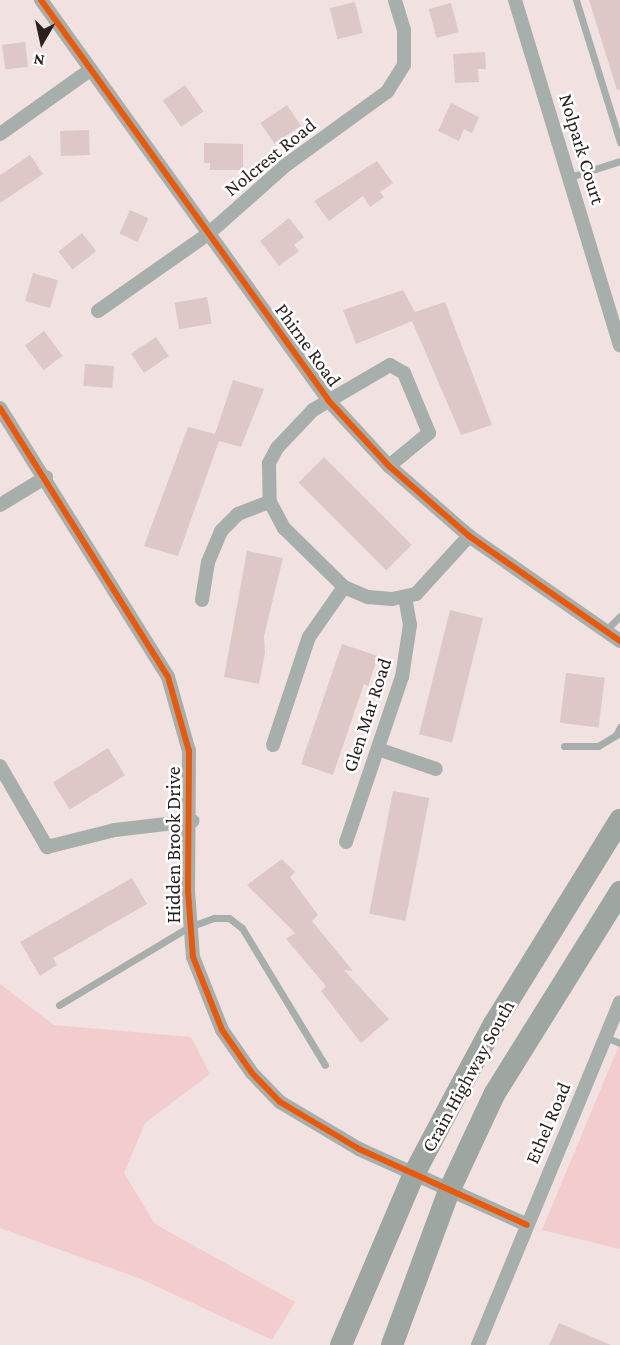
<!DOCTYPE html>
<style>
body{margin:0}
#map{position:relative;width:620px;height:1345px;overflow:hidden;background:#f1e1e1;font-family:"Crimson Pro",serif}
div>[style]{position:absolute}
.green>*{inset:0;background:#f3cccd}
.building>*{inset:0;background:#dec7c7;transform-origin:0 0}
.service>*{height:7px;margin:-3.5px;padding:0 3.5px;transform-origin:3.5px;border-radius:3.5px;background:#a6afab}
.minor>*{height:14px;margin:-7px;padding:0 7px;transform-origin:7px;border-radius:7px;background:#a6afab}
.primary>*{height:22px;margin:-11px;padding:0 11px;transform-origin:11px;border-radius:11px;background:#9da6a1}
.cycleway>*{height:6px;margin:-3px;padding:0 3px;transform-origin:3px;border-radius:3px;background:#e8590c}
span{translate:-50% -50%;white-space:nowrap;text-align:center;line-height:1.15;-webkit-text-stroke:5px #fff;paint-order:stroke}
.street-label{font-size:20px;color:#2a2020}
.north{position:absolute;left:12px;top:12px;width:60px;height:60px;-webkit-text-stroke:4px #fff;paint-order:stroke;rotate:189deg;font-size:16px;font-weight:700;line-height:24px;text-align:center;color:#2a2020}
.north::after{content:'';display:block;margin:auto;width:21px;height:27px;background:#2a2020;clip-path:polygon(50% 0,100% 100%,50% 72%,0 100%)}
</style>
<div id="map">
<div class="green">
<div style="clip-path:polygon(0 984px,54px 1025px,191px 1037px,210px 1074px,145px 1123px,124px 1173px,155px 1224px,295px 1302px,272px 1340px,141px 1279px,0 1228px)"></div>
<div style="clip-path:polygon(620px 1043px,620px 1249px,542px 1230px)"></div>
</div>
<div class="building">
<div style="clip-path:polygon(589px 0,620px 0,620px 89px,617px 90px)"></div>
<div style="left:355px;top:2px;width:32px;height:26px;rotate:76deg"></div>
<div style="left:451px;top:3px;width:30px;height:23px;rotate:75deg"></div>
<div style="left:25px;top:42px;width:25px;height:23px;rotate:83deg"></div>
<div style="clip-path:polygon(485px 52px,486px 69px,478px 69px,479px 82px,455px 83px,453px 54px)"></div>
<div style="left:185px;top:85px;width:32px;height:27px;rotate:55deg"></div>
<div style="clip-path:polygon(451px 103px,479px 117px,472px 133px,464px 129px,459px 141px,438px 131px)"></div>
<div style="left:287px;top:105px;width:25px;height:32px;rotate:56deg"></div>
<div style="left:89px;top:130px;width:25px;height:29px;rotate:88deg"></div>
<div style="clip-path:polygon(204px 143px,243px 144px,243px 170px,210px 170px,210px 163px,204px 163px)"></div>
<div style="clip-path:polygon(30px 155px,43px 174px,0 203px,0 175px)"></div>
<div style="clip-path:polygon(377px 161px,393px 183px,380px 192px,384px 197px,370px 207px,363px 196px,329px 221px,314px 201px)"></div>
<div style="left:130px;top:210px;width:20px;height:26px;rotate:24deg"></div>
<div style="clip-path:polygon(289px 218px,304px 237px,294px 245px,299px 251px,279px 266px,260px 241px)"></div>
<div style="left:82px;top:233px;width:23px;height:30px;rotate:52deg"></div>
<div style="left:33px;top:273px;width:26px;height:29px;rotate:16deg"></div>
<div style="clip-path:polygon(403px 290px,415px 312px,445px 302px,492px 425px,461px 435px,412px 321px,356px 344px,343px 310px)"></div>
<div style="left:207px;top:297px;width:27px;height:33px;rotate:80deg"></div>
<div style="left:44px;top:331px;width:31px;height:24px;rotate:53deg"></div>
<div style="left:156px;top:337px;width:23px;height:30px;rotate:56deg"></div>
<div style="left:85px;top:364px;width:29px;height:22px;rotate:4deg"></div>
<div style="clip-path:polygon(233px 380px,264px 389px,241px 447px,219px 441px,178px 556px,144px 546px,188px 427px,215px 434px)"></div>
<div style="left:324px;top:457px;width:124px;height:36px;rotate:45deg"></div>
<div style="clip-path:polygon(247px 551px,283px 558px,264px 636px,265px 653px,259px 684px,224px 677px)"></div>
<div style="left:450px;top:610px;width:34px;height:128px;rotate:14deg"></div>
<div style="clip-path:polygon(342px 644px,378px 656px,368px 686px,364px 684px,333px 775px,301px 764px)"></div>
<div style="left:566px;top:673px;width:39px;height:50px;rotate:7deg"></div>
<div style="left:108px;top:748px;width:32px;height:65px;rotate:58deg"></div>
<div style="left:393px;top:791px;width:37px;height:125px;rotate:11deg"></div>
<div style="clip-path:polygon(282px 859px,295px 872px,290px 877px,318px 915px,312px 921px,353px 971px,344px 970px,389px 1019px,361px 1043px,321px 991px,326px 986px,286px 939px,295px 933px,247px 885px)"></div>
<div style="clip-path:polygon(132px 878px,147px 904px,53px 958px,57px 965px,40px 976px,20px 942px)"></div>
<div style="clip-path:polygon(559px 1323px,611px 1345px,549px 1345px)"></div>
</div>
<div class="service">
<div style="left:576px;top:0;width:149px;rotate:72.8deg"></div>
<div style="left:570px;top:177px;width:52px;rotate:-17.7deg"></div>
<div style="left:605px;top:631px;width:21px;rotate:-45deg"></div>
<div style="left:564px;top:746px;width:34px"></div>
<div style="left:598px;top:746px;width:21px;rotate:-31deg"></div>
<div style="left:616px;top:735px;width:9px;rotate:-63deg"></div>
<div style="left:59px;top:1005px;width:152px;rotate:-31deg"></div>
<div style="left:189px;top:927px;width:27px;rotate:-20deg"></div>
<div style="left:214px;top:918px;width:15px"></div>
<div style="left:229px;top:918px;width:16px;rotate:38deg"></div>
<div style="left:242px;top:928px;width:160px;rotate:58.8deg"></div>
<div style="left:605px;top:1037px;width:16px;rotate:22deg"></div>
</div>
<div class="minor">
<div style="left:41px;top:0;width:492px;rotate:54.3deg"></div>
<div style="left:328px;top:400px;width:90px;rotate:47.3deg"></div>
<div style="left:389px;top:466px;width:106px;rotate:41.2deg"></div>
<div style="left:469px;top:536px;width:184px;rotate:34.8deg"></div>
<div style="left:515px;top:0;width:361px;rotate:73.1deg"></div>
<div style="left:0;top:134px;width:110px;rotate:-35.4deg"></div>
<div style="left:98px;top:311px;width:134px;rotate:-35deg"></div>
<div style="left:208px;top:234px;width:104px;rotate:-41.5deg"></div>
<div style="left:286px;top:165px;width:125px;rotate:-35.9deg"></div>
<div style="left:387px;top:92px;width:32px;rotate:-58deg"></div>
<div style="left:404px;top:65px;width:35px;rotate:-90deg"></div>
<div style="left:404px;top:30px;width:31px;rotate:-107deg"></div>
<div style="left:0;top:408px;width:317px;rotate:58deg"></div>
<div style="left:168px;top:677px;width:77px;rotate:74.2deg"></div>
<div style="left:189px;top:751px;width:140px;rotate:90.4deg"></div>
<div style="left:188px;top:891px;width:66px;rotate:85.7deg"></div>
<div style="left:193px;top:957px;width:79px;rotate:68.3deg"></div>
<div style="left:222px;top:1030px;width:52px;rotate:55.1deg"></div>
<div style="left:252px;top:1073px;width:40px;rotate:46deg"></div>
<div style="left:280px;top:1102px;width:92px;rotate:30.7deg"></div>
<div style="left:359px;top:1149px;width:184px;rotate:24.3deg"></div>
<div style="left:389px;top:466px;width:52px;rotate:-39.5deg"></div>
<div style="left:429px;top:433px;width:65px;rotate:-112.6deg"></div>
<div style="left:404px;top:373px;width:16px;rotate:-150deg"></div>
<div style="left:390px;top:365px;width:89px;rotate:149.7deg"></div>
<div style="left:313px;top:410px;width:52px;rotate:133.5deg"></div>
<div style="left:277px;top:448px;width:17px;rotate:118deg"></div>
<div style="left:269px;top:463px;width:39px;rotate:89deg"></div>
<div style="left:270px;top:502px;width:30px;rotate:62deg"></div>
<div style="left:284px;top:528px;width:84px;rotate:44.5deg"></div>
<div style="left:344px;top:587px;width:26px;rotate:23deg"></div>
<div style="left:368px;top:597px;width:24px;rotate:5deg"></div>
<div style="left:392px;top:599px;width:25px;rotate:-12deg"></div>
<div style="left:416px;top:594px;width:79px;rotate:-47.6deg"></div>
<div style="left:0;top:505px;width:54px;rotate:-31.3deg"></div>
<div style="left:202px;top:600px;width:38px;rotate:-81deg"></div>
<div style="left:208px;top:562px;width:34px;rotate:-67deg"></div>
<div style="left:221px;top:531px;width:24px;rotate:-45deg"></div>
<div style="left:238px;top:514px;width:34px;rotate:-21deg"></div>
<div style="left:273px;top:745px;width:114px;rotate:-71.6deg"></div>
<div style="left:309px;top:637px;width:61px;rotate:-55deg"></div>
<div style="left:378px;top:749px;width:61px;rotate:19deg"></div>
<div style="left:0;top:766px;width:94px;rotate:59.9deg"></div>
<div style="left:47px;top:847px;width:70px;rotate:-14deg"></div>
<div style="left:115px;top:830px;width:78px;rotate:-6.7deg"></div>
<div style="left:346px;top:842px;width:174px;rotate:-71.3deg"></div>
<div style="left:402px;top:677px;width:53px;rotate:-81.3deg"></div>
<div style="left:410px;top:625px;width:27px;rotate:-100deg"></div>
<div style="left:478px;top:1345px;width:371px;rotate:-67.5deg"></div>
</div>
<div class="primary">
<div style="left:341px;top:1345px;width:186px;rotate:-66.9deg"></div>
<div style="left:414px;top:1174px;width:77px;rotate:-62.1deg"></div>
<div style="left:450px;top:1106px;width:93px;rotate:-61.8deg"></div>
<div style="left:494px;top:1024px;width:240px;rotate:-58.3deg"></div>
<div style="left:392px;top:1345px;width:164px;rotate:-69.7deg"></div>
<div style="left:449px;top:1191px;width:108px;rotate:-64.9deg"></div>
<div style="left:495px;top:1093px;width:237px;rotate:-58.1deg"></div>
</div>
<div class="cycleway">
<div style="left:41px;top:0;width:492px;rotate:54.3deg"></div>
<div style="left:328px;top:400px;width:90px;rotate:47.3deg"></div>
<div style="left:389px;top:466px;width:106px;rotate:41.2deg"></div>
<div style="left:469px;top:536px;width:184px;rotate:34.8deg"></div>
<div style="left:0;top:408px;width:317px;rotate:58deg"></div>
<div style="left:168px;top:677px;width:77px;rotate:74.2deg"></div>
<div style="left:189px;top:751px;width:140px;rotate:90.4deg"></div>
<div style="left:188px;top:891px;width:66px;rotate:85.7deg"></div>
<div style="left:193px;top:957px;width:79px;rotate:68.3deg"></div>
<div style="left:222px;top:1030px;width:52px;rotate:55.1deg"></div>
<div style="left:252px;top:1073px;width:40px;rotate:46deg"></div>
<div style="left:280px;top:1102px;width:92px;rotate:30.7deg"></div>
<div style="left:359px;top:1149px;width:184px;rotate:24.3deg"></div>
</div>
<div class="street-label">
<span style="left:582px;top:149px;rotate:73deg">Nolpark Court</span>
<span style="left:270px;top:157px;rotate:-39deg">Nolcrest Road</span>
<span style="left:308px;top:345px;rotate:54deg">Phirne Road</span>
<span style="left:367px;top:715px;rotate:-72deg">Glen Mar Road</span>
<span style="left:173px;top:845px;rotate:-90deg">Hidden Brook Drive</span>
<span style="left:468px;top:1076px;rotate:-61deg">Crain Highway South</span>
<span style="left:548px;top:1123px;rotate:-67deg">Ethel Road</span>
</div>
<div class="north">N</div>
</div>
